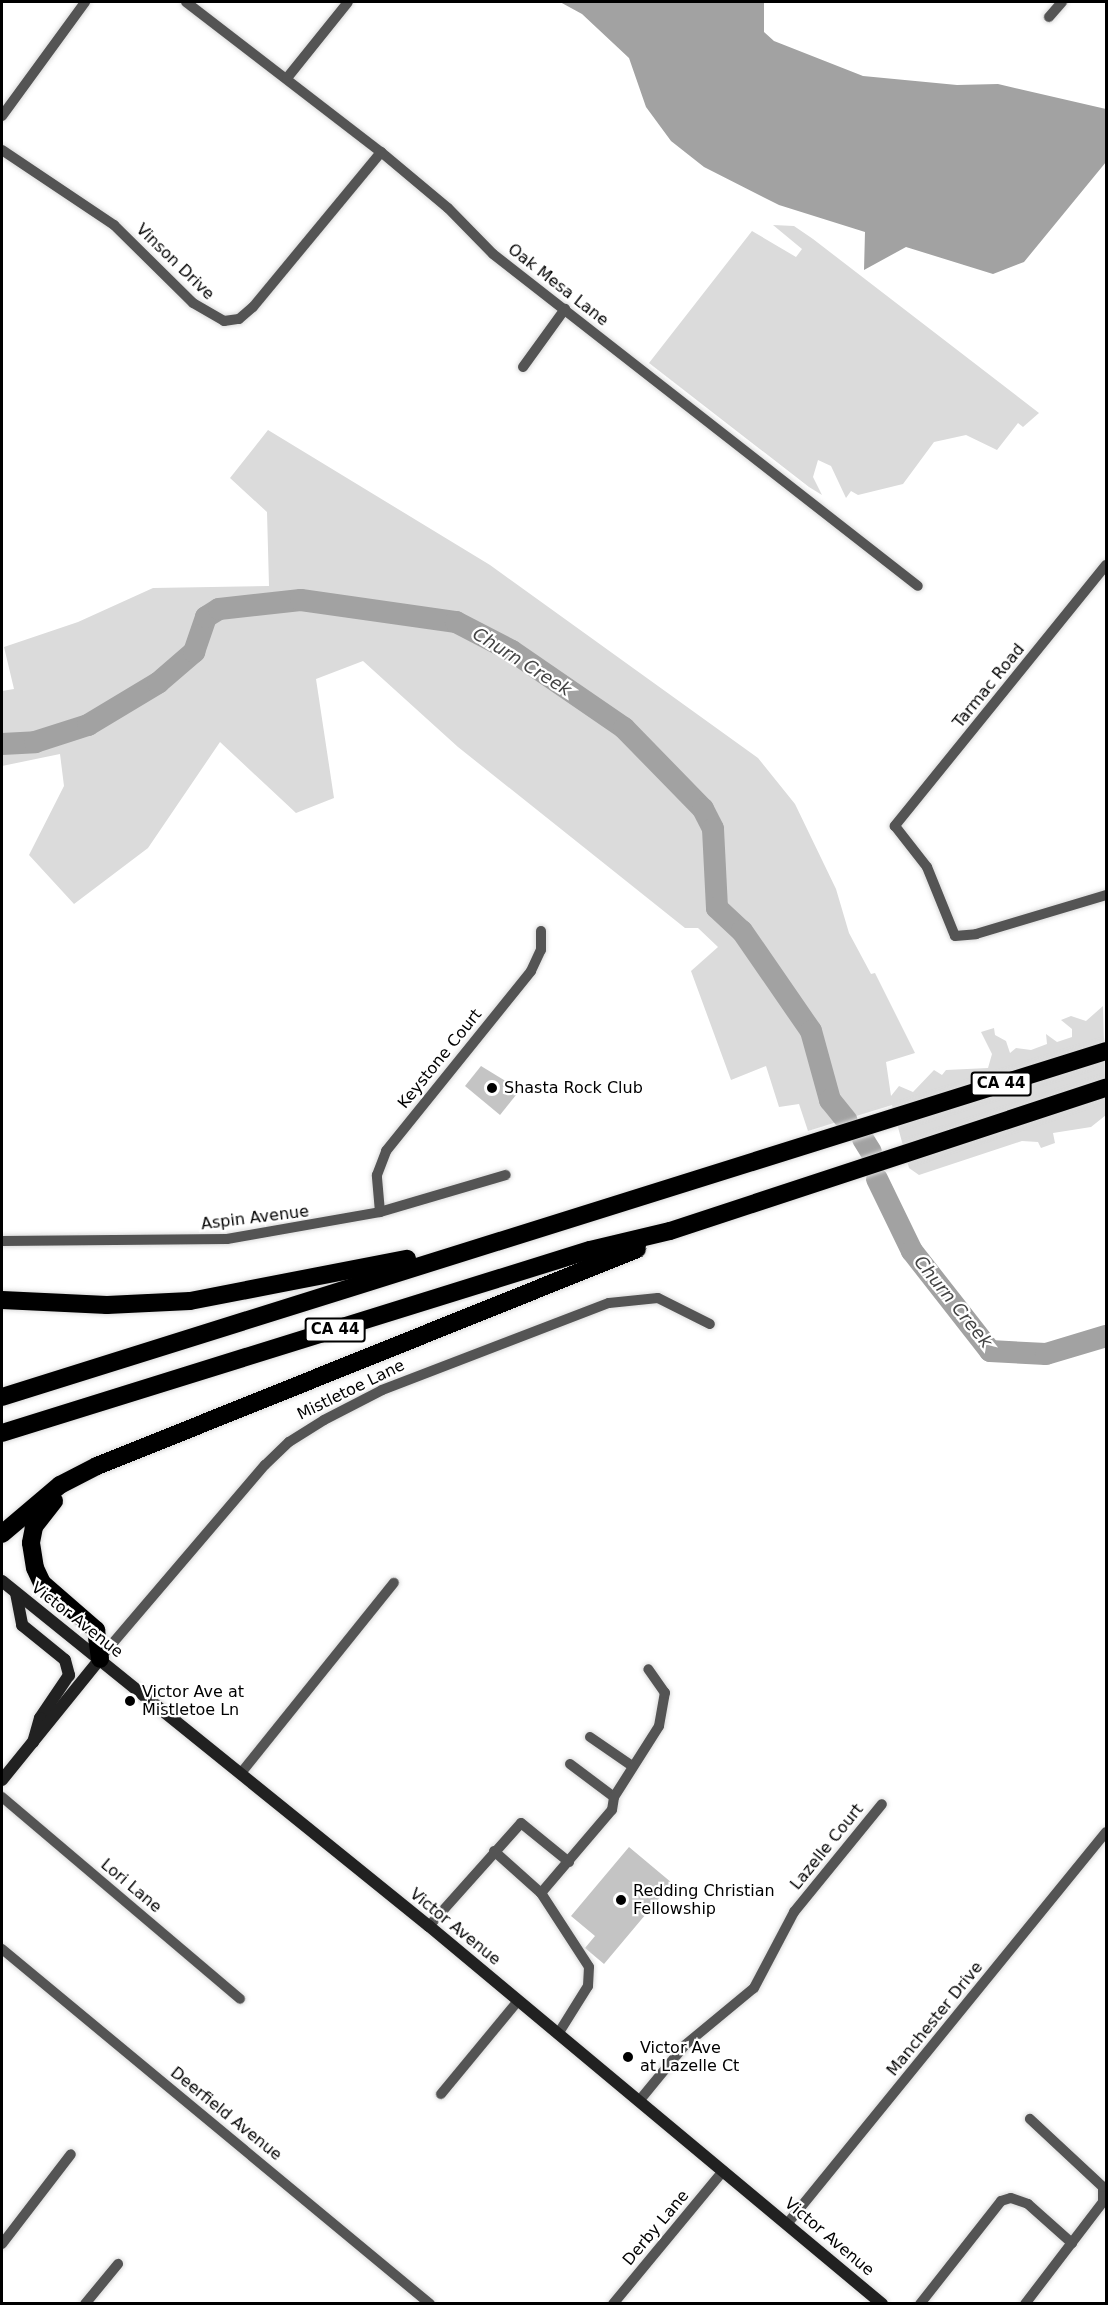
<!DOCTYPE html>
<style>
body{margin:0}
#map{position:relative;width:1108px;height:2305px;overflow:hidden;background:#fff;font-family:"DejaVu Sans",sans-serif}
div>[style]{position:absolute}
.green>*{inset:0;background:#dbdbdb}
.water>*{inset:0;background:#a2a2a2}
.river>*{height:22px;margin:-11px;padding:0 11px;transform-origin:11px;border-radius:11px;background:#a2a2a2}
.building>*{inset:0;background:#c4c4c4}
.roads{filter:drop-shadow(0 0 2px #dbdbdb) drop-shadow(0 0 2px #dbdbdb)}
.street>*{height:10px;margin:-5px;padding:0 5px;transform-origin:5px;border-radius:5px;background:#545454}
.secondary>*{height:12px;margin:-6px;padding:0 6px;transform-origin:6px;border-radius:6px;background:#212121}
.highway>*{height:18px;margin:-9px;padding:0 9px;transform-origin:9px;border-radius:9px;background:#000}
.dots>*{width:16px;height:16px;translate:-50% -50%;box-sizing:border-box;border:3px solid #fff;border-radius:50%}
span{translate:-50% -50%;white-space:nowrap;text-align:center;line-height:1.15;-webkit-text-stroke:4.5px #fff;paint-order:stroke}
.shield-label span{padding:2px 4px;background:#fff;border:2px solid;border-radius:4px;-webkit-text-stroke-width:0}
.shield-label{font-size:15px;color:#000;font-weight:700}
.street-label{font-size:16px;color:#000}
.poi-label{font-size:16px;color:#000}
.left{translate:0 -50%;text-align:left}
.water-label{font-size:18px;color:#434343;font-style:italic}
.frame{position:absolute;inset:0;border:3px solid #000;pointer-events:none}
</style>
<div id="map">
<div class="green">
<div style="clip-path:polygon(773px 225px,794px 226px,813px 239px,1039px 413px,1023px 427px,1018px 423px,997px 450px,966px 435px,934px 442px,903px 484px,858px 495px,851px 491px,846px 498px,831px 466px,818px 460px,813px 477px,822px 495px,809px 487px,649px 363px,752px 231px,796px 257px,802px 249px)"></div>
<div style="clip-path:polygon(268px 430px,490px 565px,758px 758px,795px 804px,836px 889px,849px 933px,871px 974px,875px 973px,915px 1053px,886px 1062px,891px 1096px,899px 1086px,913px 1092px,934px 1070px,942px 1075px,946px 1070px,988px 1068px,992px 1054px,981px 1032px,994px 1028px,995px 1035px,1006px 1041px,1010px 1053px,1016px 1048px,1031px 1050px,1047px 1044px,1046px 1034px,1057px 1042px,1072px 1037px,1072px 1029px,1061px 1020px,1071px 1016px,1086px 1021px,1103px 1006px,1106px 1115px,1091px 1127px,1053px 1133px,1055px 1143px,1041px 1148px,1038px 1142px,1022px 1141px,919px 1175px,909px 1168px,892px 1105px,808px 1131px,799px 1104px,779px 1107px,766px 1066px,731px 1080px,691px 971px,718px 947px,698px 928px,685px 928px,458px 747px,363px 661px,316px 679px,334px 798px,296px 813px,220px 742px,148px 848px,74px 904px,29px 855px,64px 786px,60px 754px,2px 766px,2px 691px,14px 689px,4px 647px,78px 622px,153px 588px,269px 586px,267px 512px,230px 478px)"></div>
</div>
<div class="water">
<div style="clip-path:polygon(560px 2px,764px 2px,764px 32px,774px 41px,863px 76px,957px 85px,998px 84px,1106px 109px,1106px 162px,1024px 262px,993px 274px,906px 247px,864px 270px,865px 232px,779px 205px,704px 167px,671px 141px,646px 107px,629px 58px,582px 14px)"></div>
</div>
<div class="river">
<div style="left:2px;top:744px;width:33px;rotate:-3deg"></div>
<div style="left:35px;top:742px;width:56px;rotate:-17.8deg"></div>
<div style="left:88px;top:725px;width:82px;rotate:-31deg"></div>
<div style="left:158px;top:683px;width:48px;rotate:-40.7deg"></div>
<div style="left:194px;top:652px;width:37px;rotate:-71deg"></div>
<div style="left:206px;top:617px;width:15px;rotate:-32deg"></div>
<div style="left:219px;top:609px;width:82px;rotate:-6.3deg"></div>
<div style="left:301px;top:600px;width:157px;rotate:8.1deg"></div>
<div style="left:456px;top:622px;width:63px;rotate:27.4deg"></div>
<div style="left:512px;top:651px;width:136px;rotate:34.5deg"></div>
<div style="left:624px;top:728px;width:113px;rotate:45.7deg"></div>
<div style="left:703px;top:809px;width:22px;rotate:63deg"></div>
<div style="left:713px;top:829px;width:79px;rotate:87.1deg"></div>
<div style="left:717px;top:908px;width:34px;rotate:43deg"></div>
<div style="left:742px;top:931px;width:121px;rotate:55.4deg"></div>
<div style="left:811px;top:1031px;width:72px;rotate:74.6deg"></div>
<div style="left:830px;top:1100px;width:26px;rotate:51deg"></div>
<div style="left:863px;top:1139px;width:15px;rotate:58deg"></div>
<div style="left:877px;top:1179px;width:80px;rotate:64.1deg"></div>
<div style="left:912px;top:1251px;width:127px;rotate:52deg"></div>
<div style="left:990px;top:1351px;width:56px;rotate:3.1deg"></div>
<div style="left:1046px;top:1354px;width:63px;rotate:-16.7deg"></div>
</div>
<div class="building">
<div style="clip-path:polygon(481px 1066px,520px 1090px,500px 1115px,465px 1086px)"></div>
<div style="clip-path:polygon(629px 1847px,672px 1883px,604px 1964px,585px 1948px,595px 1936px,571px 1916px)"></div>
</div>
<div class="roads">
<div class="street">
<div style="left:186px;top:2px;width:246px;rotate:37.6deg"></div>
<div style="left:381px;top:152px;width:87px;rotate:39.9deg"></div>
<div style="left:448px;top:208px;width:64px;rotate:45.6deg"></div>
<div style="left:493px;top:254px;width:539px;rotate:38deg"></div>
<div style="left:1049px;top:17px;width:20px;rotate:-49deg"></div>
<div style="left:287px;top:78px;width:97px;rotate:-51.2deg"></div>
<div style="left:2px;top:116px;width:141px;rotate:-53.9deg"></div>
<div style="left:2px;top:150px;width:135px;rotate:33.8deg"></div>
<div style="left:114px;top:225px;width:111px;rotate:44.6deg"></div>
<div style="left:193px;top:303px;width:36px;rotate:30deg"></div>
<div style="left:224px;top:321px;width:15px;rotate:-8deg"></div>
<div style="left:239px;top:319px;width:18px;rotate:-41deg"></div>
<div style="left:253px;top:307px;width:201px;rotate:-50.4deg"></div>
<div style="left:523px;top:367px;width:72px;rotate:-54.1deg"></div>
<div style="left:1106px;top:565px;width:336px;rotate:129deg"></div>
<div style="left:895px;top:826px;width:52px;rotate:52deg"></div>
<div style="left:927px;top:867px;width:74px;rotate:67.9deg"></div>
<div style="left:955px;top:936px;width:21px;rotate:-5deg"></div>
<div style="left:976px;top:934px;width:136px;rotate:-16.7deg"></div>
<div style="left:380px;top:1212px;width:37px;rotate:-95deg"></div>
<div style="left:377px;top:1175px;width:26px;rotate:-69deg"></div>
<div style="left:386px;top:1151px;width:231px;rotate:-51.1deg"></div>
<div style="left:531px;top:971px;width:23px;rotate:-65deg"></div>
<div style="left:541px;top:950px;width:19px;rotate:-90deg"></div>
<div style="left:2px;top:1241px;width:225px;rotate:-0.5deg"></div>
<div style="left:227px;top:1239px;width:155px;rotate:-10deg"></div>
<div style="left:380px;top:1212px;width:131px;rotate:-16.4deg"></div>
<div style="left:100px;top:1658px;width:254px;rotate:-49.5deg"></div>
<div style="left:265px;top:1465px;width:33px;rotate:-44deg"></div>
<div style="left:289px;top:1442px;width:41px;rotate:-32.2deg"></div>
<div style="left:324px;top:1420px;width:65px;rotate:-27.3deg"></div>
<div style="left:382px;top:1390px;width:243px;rotate:-21deg"></div>
<div style="left:609px;top:1303px;width:49px;rotate:-5.8deg"></div>
<div style="left:658px;top:1298px;width:58px;rotate:26.6deg"></div>
<div style="left:590px;top:1737px;width:51px;rotate:34.6deg"></div>
<div style="left:570px;top:1764px;width:55px;rotate:36.9deg"></div>
<div style="left:241px;top:1773px;width:244px;rotate:-51.2deg"></div>
<div style="left:2px;top:1797px;width:312px;rotate:40.3deg"></div>
<div style="left:494px;top:1851px;width:63px;rotate:41.8deg"></div>
<div style="left:541px;top:1893px;width:88px;rotate:57deg"></div>
<div style="left:589px;top:1967px;width:19px;rotate:93deg"></div>
<div style="left:588px;top:1986px;width:57px;rotate:122deg"></div>
<div style="left:541px;top:1893px;width:109px;rotate:-49.5deg"></div>
<div style="left:612px;top:1810px;width:13px;rotate:-81deg"></div>
<div style="left:614px;top:1797px;width:84px;rotate:-57.6deg"></div>
<div style="left:659px;top:1726px;width:34px;rotate:-80deg"></div>
<div style="left:665px;top:1693px;width:29px;rotate:-125deg"></div>
<div style="left:429px;top:1926px;width:138px;rotate:-48.2deg"></div>
<div style="left:521px;top:1823px;width:62px;rotate:39.1deg"></div>
<div style="left:2px;top:1949px;width:556px;rotate:39.67deg"></div>
<div style="left:441px;top:2094px;width:121px;rotate:-50.4deg"></div>
<div style="left:639px;top:2101px;width:72px;rotate:-50.6deg"></div>
<div style="left:685px;top:2045px;width:89px;rotate:-39.6deg"></div>
<div style="left:754px;top:1988px;width:86px;rotate:-62.2deg"></div>
<div style="left:794px;top:1912px;width:139px;rotate:-50.8deg"></div>
<div style="left:787px;top:2224px;width:505px;rotate:-50.86deg"></div>
<div style="left:2px;top:2244px;width:113px;rotate:-52.5deg"></div>
<div style="left:85px;top:2304px;width:52px;rotate:-50.5deg"></div>
<div style="left:613px;top:2304px;width:173px;rotate:-50.4deg"></div>
<div style="left:920px;top:2304px;width:131px;rotate:-51.8deg"></div>
<div style="left:1001px;top:2201px;width:10px;rotate:-17deg"></div>
<div style="left:1011px;top:2198px;width:18px;rotate:19deg"></div>
<div style="left:1028px;top:2204px;width:59px;rotate:41.6deg"></div>
<div style="left:1025px;top:2304px;width:128px;rotate:-52.6deg"></div>
<div style="left:1103px;top:2202px;width:15px;rotate:-90deg"></div>
<div style="left:1103px;top:2187px;width:100px;rotate:-137deg"></div>
</div>
<div class="secondary">
<div style="left:2px;top:1581px;width:549px;rotate:38.94deg"></div>
<div style="left:429px;top:1926px;width:590px;rotate:39.84deg"></div>
<div style="left:16px;top:1593px;width:33px;rotate:79deg"></div>
<div style="left:22px;top:1625px;width:55px;rotate:39.1deg"></div>
<div style="left:65px;top:1660px;width:16px;rotate:75deg"></div>
<div style="left:69px;top:1675px;width:52px;rotate:124deg"></div>
<div style="left:40px;top:1718px;width:25px;rotate:106deg"></div>
<div style="left:2px;top:1780px;width:156px;rotate:-51deg"></div>
</div>
<div class="highway">
<div style="left:2px;top:1300px;width:105px;rotate:2.7deg"></div>
<div style="left:107px;top:1305px;width:83px;rotate:-2.8deg"></div>
<div style="left:190px;top:1301px;width:221px;rotate:-11deg"></div>
<div style="left:2px;top:1397px;width:1157px;rotate:-17.4deg"></div>
<div style="left:2px;top:1433px;width:616px;rotate:-17.29deg"></div>
<div style="left:590px;top:1250px;width:82px;rotate:-13.4deg"></div>
<div style="left:670px;top:1231px;width:459px;rotate:-18.2deg"></div>
<div style="left:54px;top:1501px;width:33px;rotate:128deg"></div>
<div style="left:34px;top:1527px;width:16px;rotate:101deg"></div>
<div style="left:31px;top:1543px;width:25px;rotate:81deg"></div>
<div style="left:35px;top:1568px;width:17px;rotate:65deg"></div>
<div style="left:42px;top:1583px;width:72px;rotate:41deg"></div>
<div style="left:96px;top:1630px;width:29px;rotate:82deg"></div>
<div style="left:2px;top:1534px;width:76px;rotate:-40.2deg"></div>
<div style="left:60px;top:1485px;width:42px;rotate:-27.2deg"></div>
<div style="left:97px;top:1466px;width:582px;rotate:-21.89deg"></div>
</div>
</div>
<div class="dots">
<div style="left:492px;top:1088px;background:#000"></div>
<div style="left:130px;top:1701px;background:#000"></div>
<div style="left:621px;top:1900px;background:#000"></div>
<div style="left:628px;top:2057px;background:#000"></div>
</div>
<div class="shield-label">
<span style="left:1001px;top:1084px">CA 44</span>
<span style="left:335px;top:1330px">CA 44</span>
</div>
<div class="street-label">
<span style="left:175px;top:262px;rotate:44deg">Vinson Drive</span>
<span style="left:558px;top:285px;rotate:38deg">Oak Mesa Lane</span>
<span style="left:989px;top:686px;rotate:-51deg">Tarmac Road</span>
<span style="left:440px;top:1059px;rotate:-51deg">Keystone Court</span>
<span style="left:255px;top:1218px;rotate:-7deg">Aspin Avenue</span>
<span style="left:351px;top:1390px;rotate:-26deg">Mistletoe Lane</span>
<span style="left:77px;top:1620px;rotate:38deg">Victor Avenue</span>
<span style="left:827px;top:1847px;rotate:-51deg">Lazelle Court</span>
<span style="left:131px;top:1886px;rotate:40deg">Lori Lane</span>
<span style="left:455px;top:1927px;rotate:39deg">Victor Avenue</span>
<span style="left:935px;top:2019px;rotate:-51deg">Manchester Drive</span>
<span style="left:226px;top:2114px;rotate:39deg">Deerfield Avenue</span>
<span style="left:656px;top:2228px;rotate:-50deg">Derby Lane</span>
<span style="left:829px;top:2237px;rotate:40deg">Victor Avenue</span>
</div>
<div class="poi-label">
<span class="left" style="left:504px;top:1088px">Shasta Rock Club</span>
<span class="left" style="left:142px;top:1701px">Victor Ave at<br>Mistletoe Ln</span>
<span class="left" style="left:633px;top:1900px">Redding Christian<br>Fellowship</span>
<span class="left" style="left:640px;top:2057px">Victor Ave<br>at Lazelle Ct</span>
</div>
<div class="water-label">
<span style="left:522px;top:662px;rotate:32deg">Churn Creek</span>
<span style="left:953px;top:1302px;rotate:51deg">Churn Creek</span>
</div>
<div class="frame"></div>
</div>
